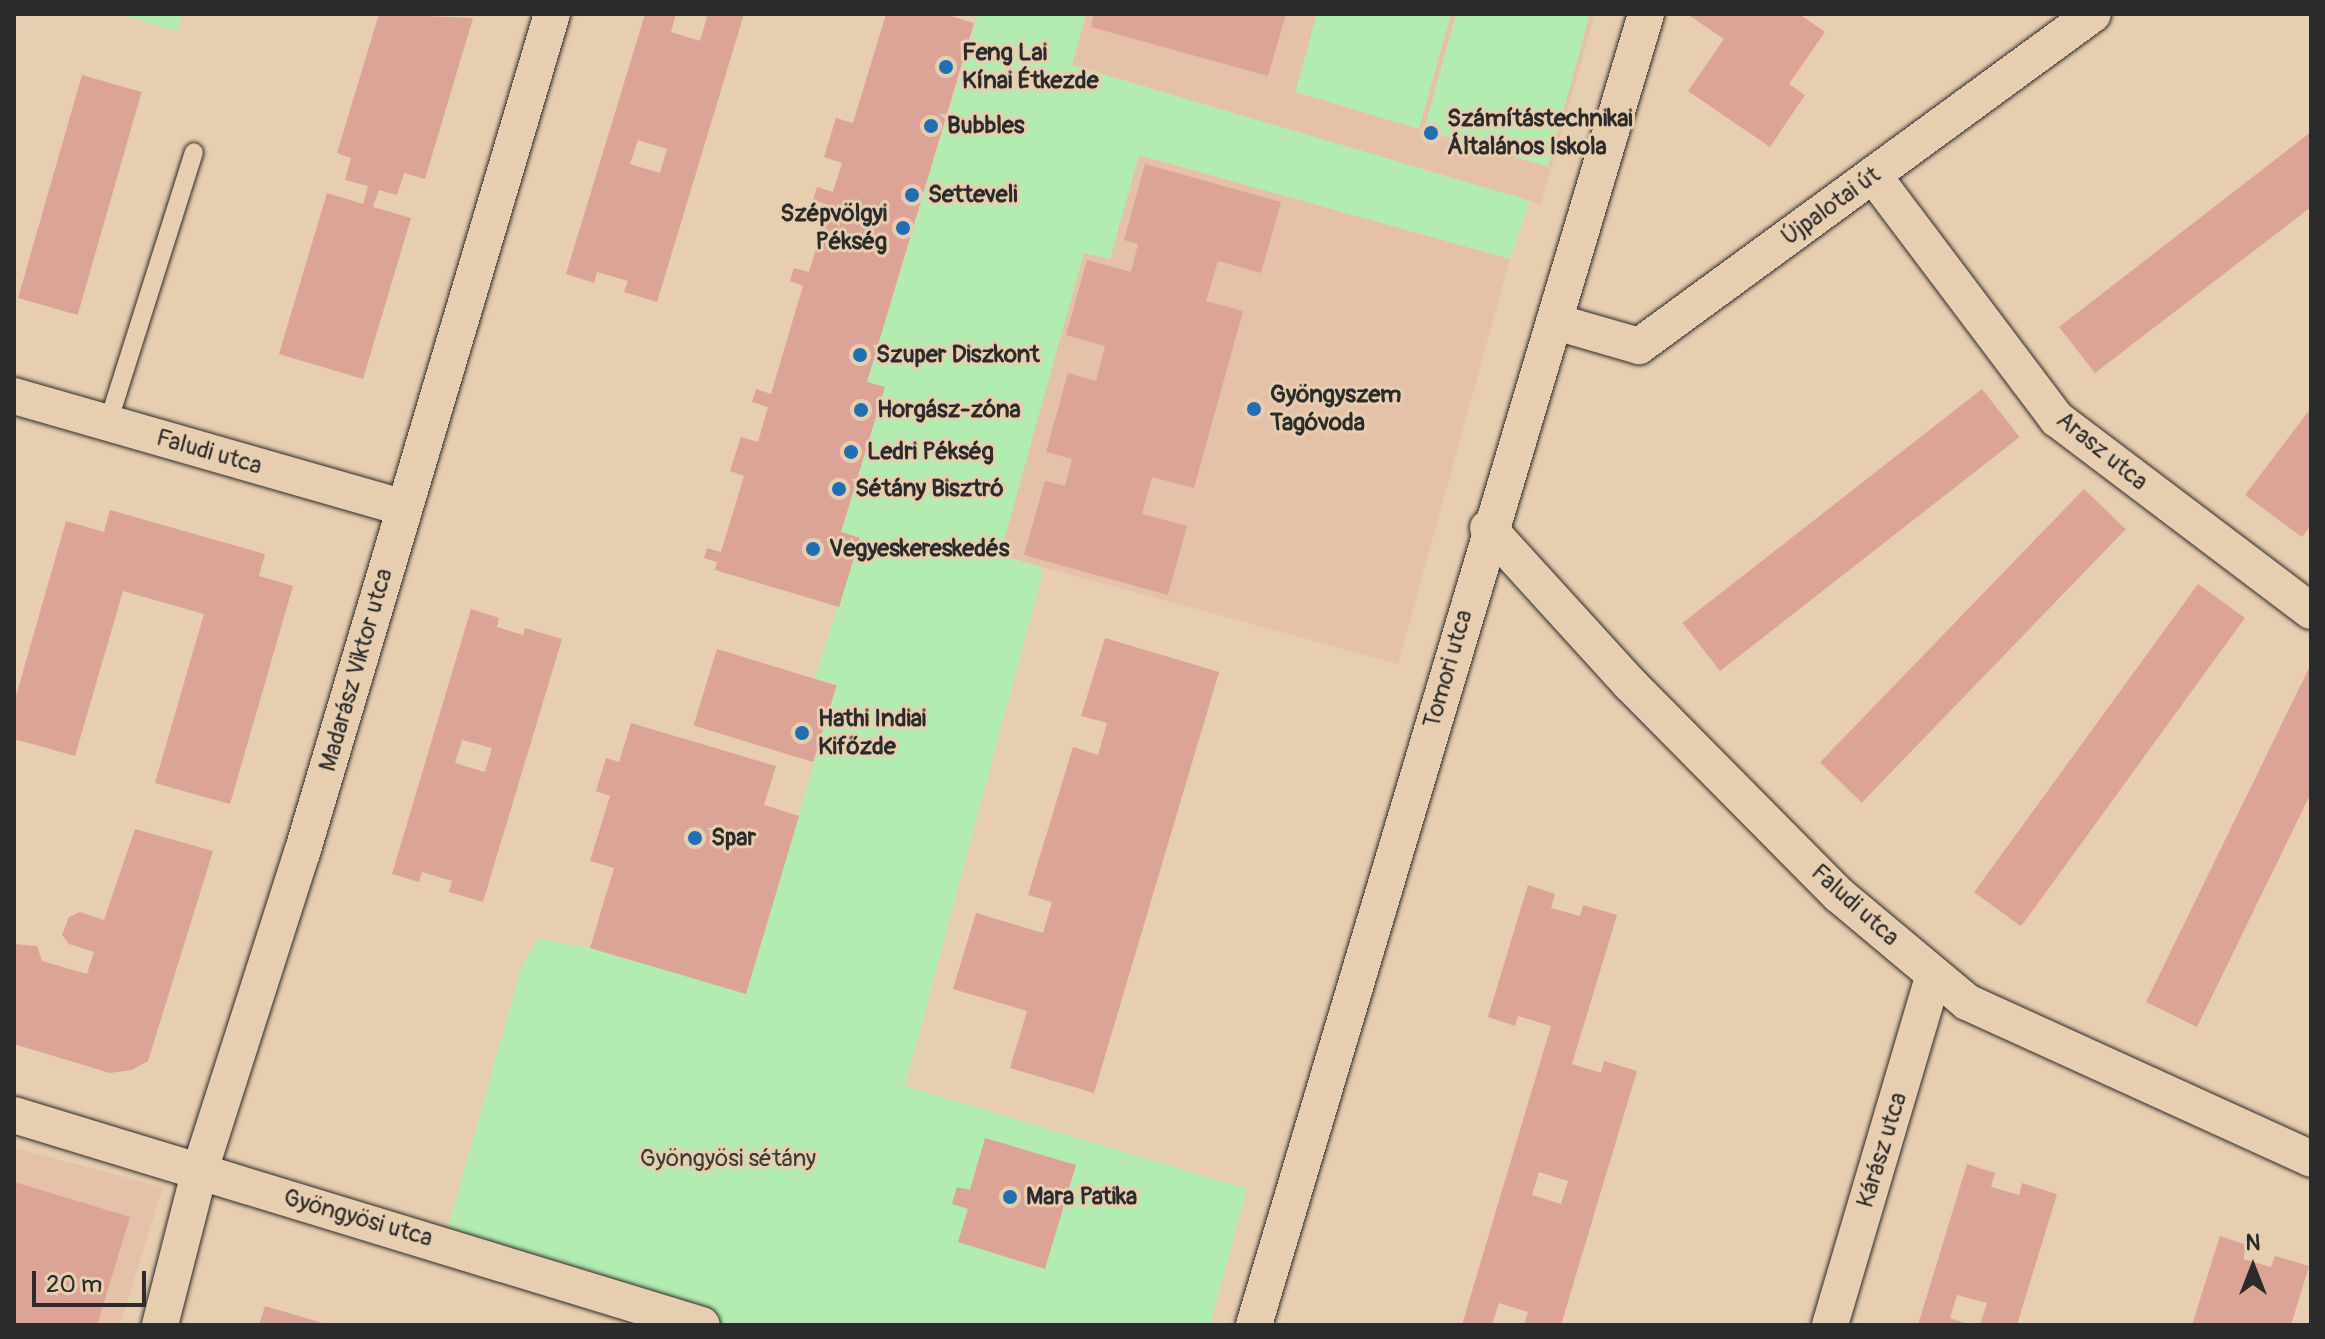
<!DOCTYPE html>
<meta charset="utf-8">
<style>
body{margin:0}
#map{position:relative;width:2325px;height:1339px;overflow:hidden;background:#e8ceb0;font-family:Pangolin,sans-serif}
div>[style]{position:absolute}
.built>*{inset:0;background:#e4c1a8}
.green>*{inset:0;background:#b2ecb0}
.building>*{inset:0;background:#dca397;transform-origin:0 0}
.roads{filter:drop-shadow(0 0 2px #2b2b2b) drop-shadow(0 0 2px #2b2b2b)}
.service>*{height:18px;margin:-9px;padding:0 9px;transform-origin:9px;border-radius:9px;background:#e8ceb0}
.minor>*{height:36px;margin:-18px;padding:0 18px;transform-origin:18px;border-radius:18px;background:#e8ceb0}
.dots>*{width:22px;height:22px;translate:-50% -50%;box-sizing:border-box;border:4px solid #e8ceb0;border-radius:50%}
span{translate:-50% -50%;white-space:nowrap;text-align:center;line-height:1.15;-webkit-text-stroke:6px #e8ceb0;paint-order:stroke}
.poi-label{font-size:24px;color:#2b2b2b;font-weight:700}
.left{translate:0 -50%;text-align:left}
.right{translate:-100% -50%;text-align:right}
.street-label{font-size:24px;color:#2b2b2b}
.park-label{font-size:24px;color:#383e38}
.frame{position:absolute;inset:0;border:16px solid #2b2b2b;pointer-events:none}
.north{position:absolute;left:2213px;top:1227px;width:80px;height:80px;-webkit-text-stroke:6px #e8ceb0;paint-order:stroke;rotate:0deg;font-size:22px;font-weight:700;line-height:32px;text-align:center;color:#2b2b2b}
.north::after{content:'';display:block;margin:auto;width:28px;height:36px;background:#2b2b2b;clip-path:polygon(50% 0,100% 100%,50% 72%,0 100%)}
.scale{position:absolute;left:32px;top:1271px;width:114px;height:36px;box-sizing:border-box;border:4px solid #2b2b2b;border-top:0;padding-left:10px;font-size:24px;line-height:28px;white-space:nowrap;color:#2b2b2b;-webkit-text-stroke:6px #e8ceb0;paint-order:stroke}
</style>
<div id="map">
<div class="built">
<div style="clip-path:polygon(1086px 14px,1595px 14px,1541px 204px,1072px 65px)"></div>
<div style="clip-path:polygon(1139px 155px,1510px 259px,1398px 664px,999px 555px,1084px 252px,1110px 259px)"></div>
<div style="clip-path:polygon(14px 1148px,163px 1187px,120px 1325px,14px 1325px)"></div>
</div>
<div class="green">
<div style="clip-path:polygon(117px 14px,182px 14px,178px 31px)"></div>
<div style="clip-path:polygon(978px 14px,1086px 14px,1072px 65px,1530px 201px,1510px 259px,1139px 155px,1110px 259px,1084px 253px,1000px 555px,1042px 567px,1041px 579px,905px 1086px,1247px 1189px,1210px 1325px,702px 1325px,444px 1242px,521px 968px,538px 939px,590px 948px,746px 993px,837px 685px,815px 678px,860px 538px,841px 532px,885px 387px,867px 382px)"></div>
<div style="clip-path:polygon(1317px 14px,1451px 14px,1419px 129px,1295px 92px)"></div>
<div style="clip-path:polygon(1456px 14px,1590px 14px,1548px 167px,1424px 130px)"></div>
</div>
<div class="building">
<div style="clip-path:polygon(379px 14px,473px 18px,425px 179px,404px 173px,397px 195px,379px 190px,373px 207px,411px 218px,363px 379px,279px 354px,327px 193px,363px 204px,368px 186px,345px 180px,351px 158px,337px 153px)"></div>
<div style="clip-path:polygon(evenodd,645px 14px,676px 14px,671px 32px,700px 41px,707px 17px,699px 14px,744px 14px,657px 302px,624px 292px,628px 281px,597px 272px,594px 283px,566px 274px,645px 14px,638px 140px,667px 149px,660px 173px,630px 164px,638px 140px)"></div>
<div style="clip-path:polygon(886px 14px,944px 14px,974px 23px,867px 382px,885px 387px,841px 532px,860px 538px,839px 607px,715px 570px,717px 562px,704px 558px,707px 548px,721px 552px,744px 476px,730px 471px,741px 437px,758px 442px,768px 407px,752px 402px,756px 389px,771px 394px,803px 286px,790px 281px,794px 268px,809px 272px,829px 205px,813px 200px,817px 187px,833px 192px,842px 163px,824px 157px,836px 118px,853px 123px)"></div>
<div style="clip-path:polygon(1094px 14px,1286px 14px,1268px 76px,1091px 27px)"></div>
<div style="clip-path:polygon(1687px 14px,1799px 14px,1825px 32px,1789px 84px,1805px 95px,1770px 147px,1688px 91px,1724px 39px)"></div>
<div style="left:82px;top:75px;width:62px;height:232px;rotate:16deg"></div>
<div style="clip-path:polygon(2311px 132px,2311px 207px,2095px 373px,2059px 327px)"></div>
<div style="clip-path:polygon(1145px 164px,1281px 202px,1261px 273px,1218px 261px,1206px 301px,1243px 311px,1194px 488px,1152px 477px,1142px 514px,1187px 526px,1168px 595px,1024px 555px,1045px 481px,1065px 486px,1072px 459px,1046px 452px,1068px 373px,1096px 381px,1105px 346px,1066px 335px,1087px 260px,1131px 272px,1138px 244px,1124px 240px)"></div>
<div style="left:1982px;top:389px;width:61px;height:380px;rotate:52deg"></div>
<div style="clip-path:polygon(2311px 408px,2311px 525px,2302px 537px,2245px 495px)"></div>
<div style="left:2084px;top:489px;width:58px;height:380px;rotate:44deg"></div>
<div style="clip-path:polygon(110px 510px,265px 554px,259px 576px,293px 586px,230px 804px,155px 783px,204px 614px,123px 591px,75px 756px,14px 739px,14px 703px,66px 521px,104px 532px)"></div>
<div style="left:2198px;top:584px;width:58px;height:381px;rotate:36deg"></div>
<div style="clip-path:polygon(evenodd,471px 609px,499px 618px,497px 627px,523px 635px,525px 628px,562px 639px,483px 902px,449px 892px,452px 881px,422px 872px,419px 882px,392px 874px,471px 609px,462px 740px,492px 748px,485px 772px,455px 763px,462px 740px)"></div>
<div style="clip-path:polygon(1105px 638px,1219px 672px,1094px 1093px,1010px 1068px,1027px 1011px,953px 989px,976px 913px,1043px 933px,1052px 902px,1028px 895px,1073px 747px,1098px 755px,1107px 723px,1081px 716px)"></div>
<div style="left:717px;top:649px;width:125px;height:80px;rotate:17deg"></div>
<div style="clip-path:polygon(2311px 664px,2311px 793px,2197px 1027px,2146px 1002px)"></div>
<div style="clip-path:polygon(631px 723px,776px 766px,764px 805px,799px 816px,746px 994px,590px 948px,614px 868px,590px 861px,610px 796px,596px 791px,606px 758px,619px 762px)"></div>
<div style="clip-path:polygon(135px 829px,213px 851px,148px 1061px,132px 1070px,110px 1073px,14px 1044px,14px 944px,37px 946px,42px 961px,87px 974px,94px 952px,69px 944px,62px 935px,69px 917px,80px 912px,104px 920px)"></div>
<div style="clip-path:polygon(evenodd,1528px 885px,1555px 894px,1551px 908px,1580px 916px,1583px 905px,1617px 915px,1572px 1064px,1601px 1073px,1604px 1061px,1637px 1071px,1561px 1325px,1524px 1325px,1528px 1312px,1499px 1303px,1492px 1325px,1462px 1325px,1551px 1026px,1518px 1016px,1515px 1026px,1488px 1017px,1528px 885px,1539px 1172px,1568px 1181px,1561px 1204px,1532px 1195px,1539px 1172px)"></div>
<div style="clip-path:polygon(985px 1138px,1076px 1165px,1045px 1269px,958px 1242px,968px 1209px,952px 1204px,957px 1187px,970px 1190px)"></div>
<div style="clip-path:polygon(1967px 1164px,1995px 1173px,1991px 1187px,2019px 1195px,2022px 1183px,2057px 1194px,2017px 1325px,1980px 1325px,1987px 1303px,1957px 1295px,1950px 1318px,1971px 1325px,1918px 1325px)"></div>
<div style="clip-path:polygon(14px 1182px,130px 1217px,97px 1325px,14px 1325px)"></div>
<div style="clip-path:polygon(2220px 1236px,2247px 1245px,2243px 1259px,2271px 1267px,2275px 1256px,2309px 1266px,2291px 1325px,2192px 1325px)"></div>
<div style="clip-path:polygon(265px 1306px,326px 1324px,326px 1325px,259px 1325px)"></div>
</div>
<div class="roads">
<div class="service">
<div style="left:108px;top:423px;width:284px;rotate:-72.4deg"></div>
</div>
<div class="minor">
<div style="left:1873px;top:175px;width:306px;rotate:53deg"></div>
<div style="left:2057px;top:419px;width:318px;rotate:37.1deg"></div>
<div style="left:1556px;top:322px;width:86px;rotate:16.1deg"></div>
<div style="left:1639px;top:346px;width:562px;rotate:-36.18deg"></div>
<div style="left:14px;top:396px;width:406px;rotate:16deg"></div>
<div style="left:1488px;top:528px;width:211px;rotate:47.7deg"></div>
<div style="left:1630px;top:684px;width:297px;rotate:45.3deg"></div>
<div style="left:1839px;top:895px;width:167px;rotate:39.9deg"></div>
<div style="left:1967px;top:1002px;width:378px;rotate:24.5deg"></div>
<div style="left:14px;top:1115px;width:719px;rotate:16.97deg"></div>
<div style="left:160px;top:1325px;width:157px;rotate:-75.6deg"></div>
<div style="left:199px;top:1173px;width:336px;rotate:-72.2deg"></div>
<div style="left:302px;top:853px;width:875px;rotate:-73.41deg"></div>
<div style="left:1254px;top:1325px;width:1368px;rotate:-73.35deg"></div>
<div style="left:1830px;top:1325px;width:365px;rotate:-73.5deg"></div>
</div>
</div>
<div class="dots">
<div style="left:946px;top:67px;background:#1f6fb2"></div>
<div style="left:931px;top:126px;background:#1f6fb2"></div>
<div style="left:1431px;top:133px;background:#1f6fb2"></div>
<div style="left:912px;top:195px;background:#1f6fb2"></div>
<div style="left:903px;top:228px;background:#1f6fb2"></div>
<div style="left:860px;top:355px;background:#1f6fb2"></div>
<div style="left:1254px;top:409px;background:#1f6fb2"></div>
<div style="left:861px;top:410px;background:#1f6fb2"></div>
<div style="left:851px;top:452px;background:#1f6fb2"></div>
<div style="left:839px;top:489px;background:#1f6fb2"></div>
<div style="left:813px;top:549px;background:#1f6fb2"></div>
<div style="left:802px;top:733px;background:#1f6fb2"></div>
<div style="left:695px;top:838px;background:#1f6fb2"></div>
<div style="left:1010px;top:1197px;background:#1f6fb2"></div>
</div>
<div class="poi-label">
<span class="left" style="left:962px;top:67px">Feng Lai<br>Kínai Étkezde</span>
<span class="left" style="left:1447px;top:133px">Számítástechnikai<br>Általános Iskola</span>
<span class="left" style="left:947px;top:126px">Bubbles</span>
<span class="left" style="left:928px;top:195px">Setteveli</span>
<span class="right" style="left:887px;top:228px">Szépvölgyi<br>Pékség</span>
<span class="left" style="left:876px;top:355px">Szuper Diszkont</span>
<span class="left" style="left:1270px;top:409px">Gyöngyszem<br>Tagóvoda</span>
<span class="left" style="left:877px;top:410px">Horgász-zóna</span>
<span class="left" style="left:867px;top:452px">Ledri Pékség</span>
<span class="left" style="left:855px;top:489px">Sétány Bisztró</span>
<span class="left" style="left:829px;top:549px">Vegyeskereskedés</span>
<span class="left" style="left:818px;top:733px">Hathi Indiai<br>Kifőzde</span>
<span class="left" style="left:711px;top:838px">Spar</span>
<span class="left" style="left:1026px;top:1197px">Mara Patika</span>
</div>
<div class="street-label">
<span style="left:1831px;top:206px;rotate:-36deg">Újpalotai út</span>
<span style="left:2102px;top:451px;rotate:39deg">Arasz utca</span>
<span style="left:209px;top:452px;rotate:16deg">Faludi utca</span>
<span style="left:1448px;top:669px;rotate:-74deg">Tomori utca</span>
<span style="left:356px;top:670px;rotate:-74deg">Madarász Viktor utca</span>
<span style="left:1855px;top:905px;rotate:42deg">Faludi utca</span>
<span style="left:1882px;top:1150px;rotate:-73deg">Kárász utca</span>
<span style="left:358px;top:1218px;rotate:16deg">Gyöngyösi utca</span>
</div>
<div class="park-label">
<span style="left:728px;top:1159px">Gyöngyösi sétány</span>
</div>
<div class="frame"></div>
<div class="north">N</div>
<div class="scale">20 m</div>
</div>
